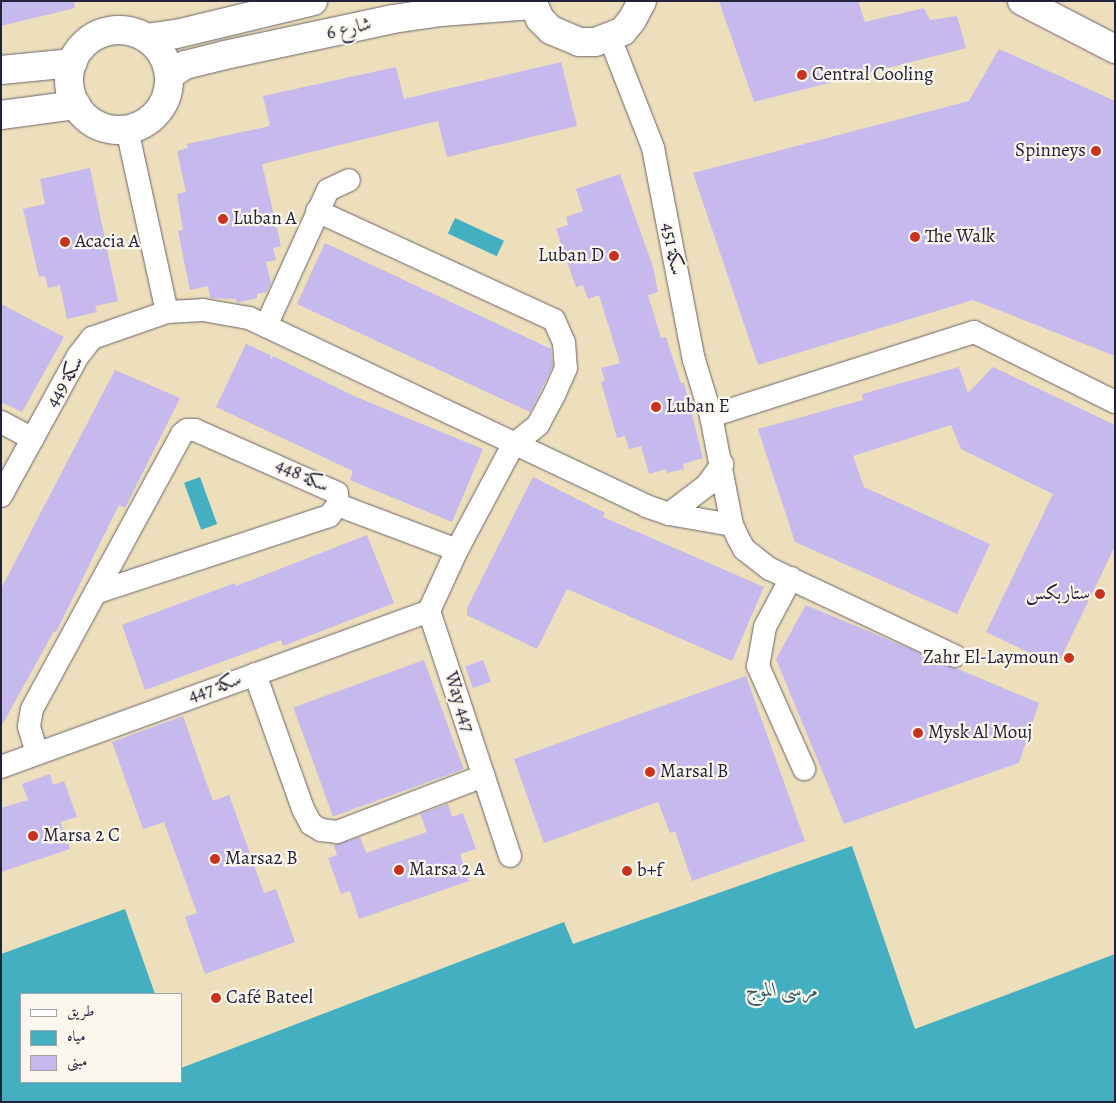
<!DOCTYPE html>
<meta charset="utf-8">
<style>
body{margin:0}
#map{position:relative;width:1116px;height:1103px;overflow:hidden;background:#eddebc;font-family:Alegreya,Amiri,serif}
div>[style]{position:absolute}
.water>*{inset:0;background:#43afc0;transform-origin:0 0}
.building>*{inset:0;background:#c5b9ed;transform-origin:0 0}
.roads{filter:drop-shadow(0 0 1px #696468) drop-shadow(0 0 1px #696468)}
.street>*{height:22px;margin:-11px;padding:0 11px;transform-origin:11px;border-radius:11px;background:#fff}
.secondary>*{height:28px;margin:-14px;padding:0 14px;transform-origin:14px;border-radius:14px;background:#fff}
.secondary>.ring{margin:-14px;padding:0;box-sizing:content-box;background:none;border:28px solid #fff;border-radius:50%}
.dots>*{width:14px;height:14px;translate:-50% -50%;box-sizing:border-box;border:2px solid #fbf7ec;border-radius:50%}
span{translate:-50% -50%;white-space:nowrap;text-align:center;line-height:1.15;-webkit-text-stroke:4.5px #fbf7ec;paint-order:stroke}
.street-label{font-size:19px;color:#22223b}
.poi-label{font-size:19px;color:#22223b}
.left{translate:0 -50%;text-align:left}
.right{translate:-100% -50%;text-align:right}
.water-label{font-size:20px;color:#2f5a70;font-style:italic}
.frame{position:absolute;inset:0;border:2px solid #22223b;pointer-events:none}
.legend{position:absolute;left:20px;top:993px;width:162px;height:90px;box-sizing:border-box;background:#fbf7ec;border:1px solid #a4a2a5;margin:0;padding:6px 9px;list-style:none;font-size:15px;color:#22223b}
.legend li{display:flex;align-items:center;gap:10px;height:25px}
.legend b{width:25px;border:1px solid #a4a2a5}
</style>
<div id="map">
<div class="water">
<div style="left:455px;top:218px;width:54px;height:17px;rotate:25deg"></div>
<div style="left:200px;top:477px;width:50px;height:17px;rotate:70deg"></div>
<div style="clip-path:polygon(852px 846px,915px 1029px,1115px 954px,1115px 1102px,1px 1102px,1px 954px,125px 909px,155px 994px,21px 994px,21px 1082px,181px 1082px,181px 1068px,564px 922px,573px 944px)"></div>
</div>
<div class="building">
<div style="clip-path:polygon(1px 1px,74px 1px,75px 8px,1px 26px)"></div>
<div style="clip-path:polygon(719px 1px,858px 1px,865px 22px,924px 8px,930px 20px,957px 16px,966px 48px,754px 102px)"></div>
<div style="clip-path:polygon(999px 49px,1115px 101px,1115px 356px,973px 300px,758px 365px,693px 173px,969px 101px)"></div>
<div style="clip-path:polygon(561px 62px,577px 126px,447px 157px,438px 121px,262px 164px,281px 246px,273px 248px,276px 260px,266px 262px,271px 283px,267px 292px,257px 294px,257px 298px,237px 303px,236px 299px,210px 298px,208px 286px,190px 290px,178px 231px,183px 230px,177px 194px,186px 192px,177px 151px,188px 148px,187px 144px,270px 126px,263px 96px,396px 67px,404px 99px)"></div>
<div style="clip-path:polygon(90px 168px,118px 301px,95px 306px,97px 312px,67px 319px,60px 285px,48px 288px,45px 276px,39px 277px,23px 209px,45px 204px,40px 179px)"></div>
<div style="clip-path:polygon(620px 174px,653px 267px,658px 292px,648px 295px,661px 338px,666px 337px,681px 383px,684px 383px,703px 458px,683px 464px,684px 469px,667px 473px,666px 469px,649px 474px,641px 446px,629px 449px,625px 436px,617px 438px,601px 382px,605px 381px,601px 368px,620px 363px,599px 295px,588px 299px,583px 285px,576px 287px,556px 229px,568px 225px,566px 217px,583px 211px,576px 189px)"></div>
<div style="clip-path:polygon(325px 243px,551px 349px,553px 366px,530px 412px,297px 304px)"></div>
<div style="clip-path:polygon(1px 304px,64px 337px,22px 412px,1px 402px)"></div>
<div style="clip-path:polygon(246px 344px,270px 355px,271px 360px,273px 356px,356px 397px,483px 449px,452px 522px,350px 480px,353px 471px,216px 407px)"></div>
<div style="clip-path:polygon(959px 367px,968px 393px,993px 367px,1115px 425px,1115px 546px,1057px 666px,986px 632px,1053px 494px,961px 449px,951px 425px,853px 456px,864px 487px,990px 544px,957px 614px,795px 542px,758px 429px,863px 400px,862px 394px)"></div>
<div style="clip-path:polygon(115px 370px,180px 398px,125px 508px,119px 505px,56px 632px,54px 631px,1px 727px,1px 589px)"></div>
<div style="clip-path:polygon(533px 477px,605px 513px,603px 517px,764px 587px,732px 661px,567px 589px,537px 649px,467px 615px,467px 608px)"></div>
<div style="clip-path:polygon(367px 535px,394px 603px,283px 646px,281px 640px,145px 690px,122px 625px,235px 583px,236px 586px)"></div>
<div style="clip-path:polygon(806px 605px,1039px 703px,1019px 763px,844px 824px,776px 659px)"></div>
<div style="left:424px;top:660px;width:116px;height:139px;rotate:70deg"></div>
<div style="left:483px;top:660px;width:23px;height:19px;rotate:70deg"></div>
<div style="clip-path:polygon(746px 676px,805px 841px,692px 881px,675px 831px,670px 833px,658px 802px,544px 843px,514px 759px)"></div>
<div style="clip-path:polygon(183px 716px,213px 801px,229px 795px,264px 893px,276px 889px,295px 942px,205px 974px,185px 917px,197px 913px,164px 822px,143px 829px,112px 742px)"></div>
<div style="clip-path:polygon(50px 774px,53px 785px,64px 781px,77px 817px,60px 822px,70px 849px,1px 872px,1px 808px,28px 800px,22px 784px)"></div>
<div style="clip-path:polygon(448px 804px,452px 817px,463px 813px,476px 849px,460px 854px,469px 881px,359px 919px,350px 891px,341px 894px,328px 858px,337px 855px,334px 845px,360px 837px,366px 853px,427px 832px,420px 814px)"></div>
</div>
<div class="roads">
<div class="street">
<div style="left:610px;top:38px;width:118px;rotate:68.6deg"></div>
<div style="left:653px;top:148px;width:216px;rotate:79.1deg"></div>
<div style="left:694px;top:360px;width:59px;rotate:73.1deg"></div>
<div style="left:711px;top:416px;width:111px;rotate:79.1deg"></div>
<div style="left:732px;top:525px;width:14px;rotate:65deg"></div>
<div style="left:738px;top:538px;width:13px;rotate:61deg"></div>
<div style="left:744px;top:549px;width:33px;rotate:38deg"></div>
<div style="left:770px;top:569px;width:204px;rotate:25.2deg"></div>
<div style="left:127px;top:129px;width:187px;rotate:77.7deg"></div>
<div style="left:317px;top:211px;width:261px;rotate:24.7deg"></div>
<div style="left:554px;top:320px;width:24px;rotate:66deg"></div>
<div style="left:564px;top:342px;width:26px;rotate:86deg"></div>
<div style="left:566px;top:368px;width:27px;rotate:114deg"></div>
<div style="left:555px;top:393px;width:36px;rotate:118deg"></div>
<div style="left:538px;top:425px;width:32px;rotate:141deg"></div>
<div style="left:513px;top:445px;width:119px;rotate:118.1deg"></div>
<div style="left:457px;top:550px;width:127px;rotate:-159.3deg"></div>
<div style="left:266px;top:326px;width:149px;rotate:-65.5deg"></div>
<div style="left:328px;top:190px;width:23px;rotate:-25deg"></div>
<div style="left:711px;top:416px;width:276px;rotate:-17.7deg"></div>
<div style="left:974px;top:332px;width:157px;rotate:26.4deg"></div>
<div style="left:1px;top:422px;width:36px;rotate:28deg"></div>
<div style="left:1px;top:496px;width:160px;rotate:-61.2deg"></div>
<div style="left:78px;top:356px;width:23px;rotate:-52deg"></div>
<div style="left:92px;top:338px;width:79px;rotate:-19.1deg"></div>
<div style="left:167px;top:312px;width:36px;rotate:-3deg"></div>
<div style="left:203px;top:310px;width:47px;rotate:9.9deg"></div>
<div style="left:249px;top:318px;width:439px;rotate:25.3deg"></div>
<div style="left:646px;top:506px;width:24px;rotate:19deg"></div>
<div style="left:669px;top:514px;width:64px;rotate:9.9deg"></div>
<div style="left:669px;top:514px;width:48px;rotate:-37.3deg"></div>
<div style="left:707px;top:485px;width:26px;rotate:-54deg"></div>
<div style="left:457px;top:550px;width:67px;rotate:114.7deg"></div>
<div style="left:429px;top:611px;width:258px;rotate:71.7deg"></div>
<div style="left:791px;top:578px;width:55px;rotate:118deg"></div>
<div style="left:765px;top:627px;width:40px;rotate:100deg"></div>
<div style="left:758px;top:666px;width:113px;rotate:65.9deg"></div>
<div style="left:255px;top:674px;width:143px;rotate:70.4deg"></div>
<div style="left:303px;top:809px;width:17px;rotate:62deg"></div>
<div style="left:311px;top:824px;width:12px;rotate:31deg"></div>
<div style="left:321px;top:830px;width:16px;rotate:7deg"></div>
<div style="left:337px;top:832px;width:157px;rotate:-20.9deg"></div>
<div style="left:37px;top:753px;width:28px;rotate:-107deg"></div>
<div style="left:29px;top:726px;width:17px;rotate:-80deg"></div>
<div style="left:32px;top:709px;width:313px;rotate:-61.4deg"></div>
<div style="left:182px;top:434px;width:6px;rotate:-39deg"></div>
<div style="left:187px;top:430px;width:8px"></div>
<div style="left:195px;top:430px;width:155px;rotate:23.9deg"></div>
<div style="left:337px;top:493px;width:12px;rotate:85deg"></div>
<div style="left:338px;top:505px;width:14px;rotate:129deg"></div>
<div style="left:329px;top:516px;width:246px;rotate:161.8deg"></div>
<div style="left:1px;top:767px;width:456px;rotate:-20deg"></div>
</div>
<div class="secondary">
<div style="left:532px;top:1px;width:20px;rotate:66deg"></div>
<div style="left:540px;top:19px;width:16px;rotate:45deg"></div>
<div style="left:551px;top:30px;width:30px;rotate:23deg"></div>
<div style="left:579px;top:42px;width:16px"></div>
<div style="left:595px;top:42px;width:30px;rotate:-21deg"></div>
<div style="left:623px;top:31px;width:14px;rotate:-51deg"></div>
<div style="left:632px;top:20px;width:21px;rotate:-62deg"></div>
<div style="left:1022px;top:1px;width:105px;rotate:27.3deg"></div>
<div class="ring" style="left:69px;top:30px;width:72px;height:72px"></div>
<div style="left:146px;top:38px;width:30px;rotate:-8deg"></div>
<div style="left:176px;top:34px;width:141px;rotate:-13.5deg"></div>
<div style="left:1px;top:70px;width:72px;rotate:-5.6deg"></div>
<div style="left:170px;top:75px;width:18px;rotate:-34deg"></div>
<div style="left:185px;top:65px;width:41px;rotate:-14deg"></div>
<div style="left:225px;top:55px;width:172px;rotate:-12.1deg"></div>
<div style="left:393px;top:19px;width:49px;rotate:-8.3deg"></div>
<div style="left:441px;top:12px;width:92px;rotate:-4.4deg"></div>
<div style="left:1px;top:115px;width:76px;rotate:-7.6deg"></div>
</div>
</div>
<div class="dots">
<div style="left:802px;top:75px;background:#c8321e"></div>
<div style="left:1096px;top:151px;background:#c8321e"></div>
<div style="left:223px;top:219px;background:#c8321e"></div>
<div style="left:915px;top:237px;background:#c8321e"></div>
<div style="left:65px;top:242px;background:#c8321e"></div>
<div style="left:614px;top:256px;background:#c8321e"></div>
<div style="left:656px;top:407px;background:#c8321e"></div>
<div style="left:1100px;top:594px;background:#c8321e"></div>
<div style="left:1069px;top:658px;background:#c8321e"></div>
<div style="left:918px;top:733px;background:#c8321e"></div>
<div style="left:650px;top:772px;background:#c8321e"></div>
<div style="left:33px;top:836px;background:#c8321e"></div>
<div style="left:215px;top:859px;background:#c8321e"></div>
<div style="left:399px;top:870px;background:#c8321e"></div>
<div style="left:627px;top:871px;background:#c8321e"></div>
<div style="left:216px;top:998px;background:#c8321e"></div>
</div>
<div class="street-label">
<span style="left:349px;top:29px;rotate:-13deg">شارع 6</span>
<span style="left:672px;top:249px;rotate:79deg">سكة 451</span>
<span style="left:65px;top:382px;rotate:-60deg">سكة 449</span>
<span style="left:302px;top:476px;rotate:24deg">سكة 448</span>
<span style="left:215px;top:688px;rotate:-20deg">سكة 447</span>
<span style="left:459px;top:702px;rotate:72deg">Way 447</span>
</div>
<div class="poi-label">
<span class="left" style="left:812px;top:75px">Central Cooling</span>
<span class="right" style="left:1086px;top:151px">Spinneys</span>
<span class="left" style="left:233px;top:219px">Luban A</span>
<span class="left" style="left:925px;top:237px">The Walk</span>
<span class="left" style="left:75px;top:242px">Acacia A</span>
<span class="right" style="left:604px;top:256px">Luban D</span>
<span class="left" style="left:666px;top:407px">Luban E</span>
<span class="right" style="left:1090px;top:594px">ستاربكس</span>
<span class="right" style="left:1059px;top:658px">Zahr El-Laymoun</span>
<span class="left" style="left:928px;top:733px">Mysk Al Mouj</span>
<span class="left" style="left:660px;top:772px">Marsal B</span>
<span class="left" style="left:43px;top:836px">Marsa 2 C</span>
<span class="left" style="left:225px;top:859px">Marsa2 B</span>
<span class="left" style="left:409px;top:870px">Marsa 2 A</span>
<span class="left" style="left:637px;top:871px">b+f</span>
<span class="left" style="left:226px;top:998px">Café Bateel</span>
</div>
<div class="water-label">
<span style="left:782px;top:989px">مرسى الموج</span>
</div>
<div class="frame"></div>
<ul class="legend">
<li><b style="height:6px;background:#fff"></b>طريق</li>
<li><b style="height:14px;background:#43afc0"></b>مياه</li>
<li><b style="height:14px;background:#c5b9ed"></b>مبنى</li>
</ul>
</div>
